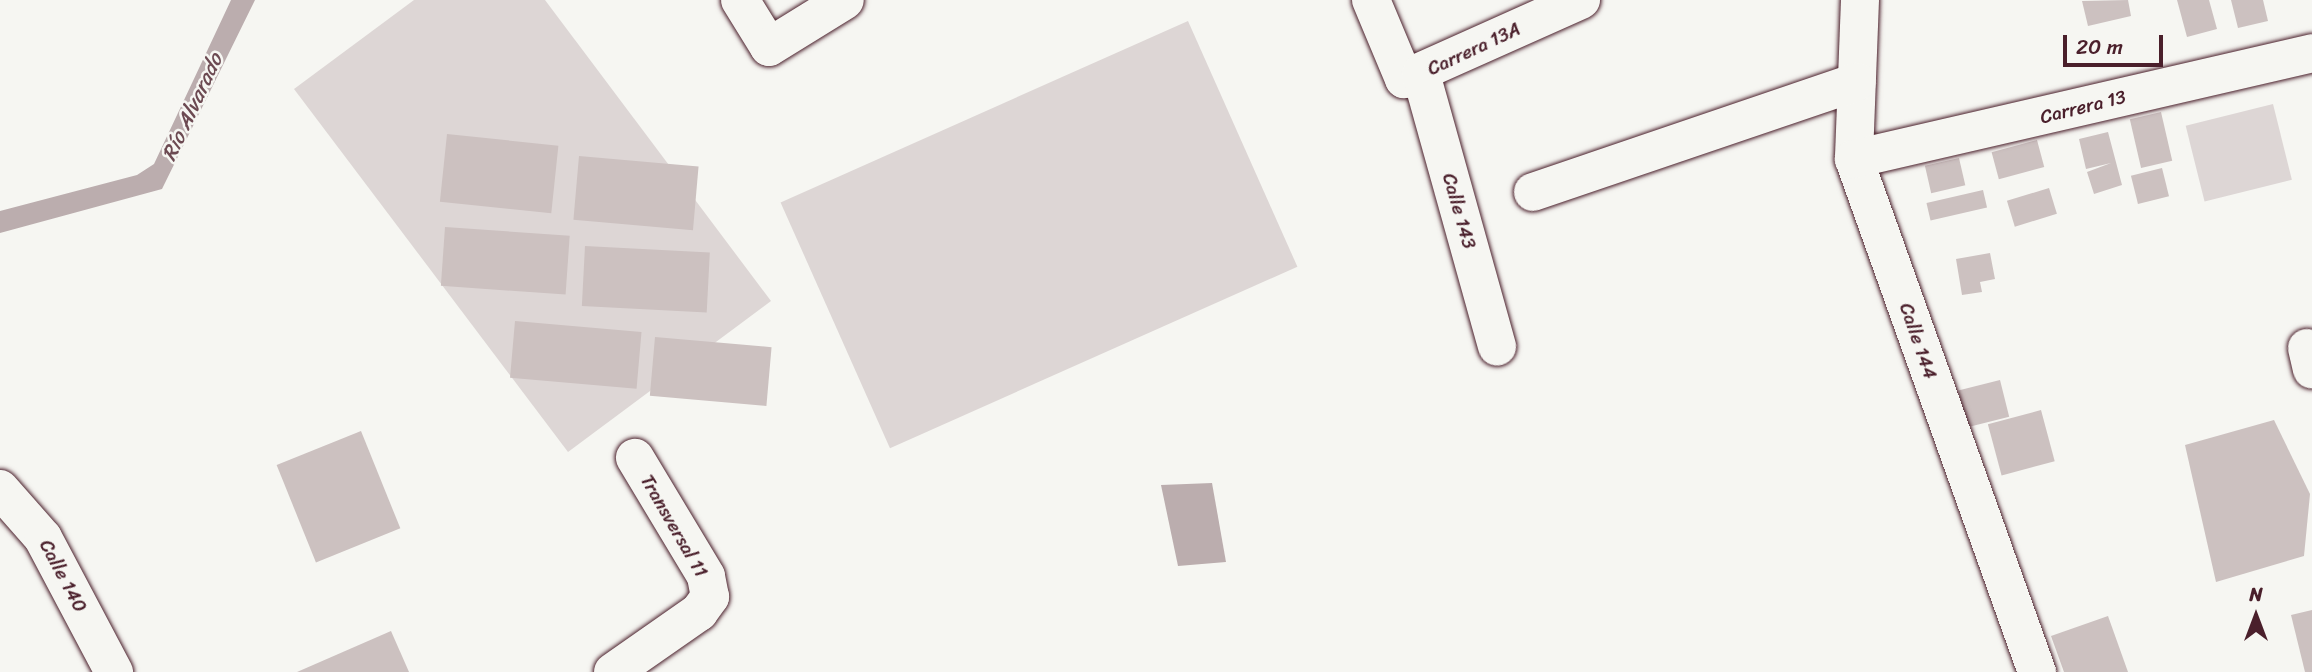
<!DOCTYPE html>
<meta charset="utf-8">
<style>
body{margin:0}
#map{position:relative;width:2312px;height:672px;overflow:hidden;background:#f6f6f2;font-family:Sriracha,sans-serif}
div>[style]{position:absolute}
.green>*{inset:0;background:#ddd6d5;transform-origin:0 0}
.water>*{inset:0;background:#bbadae}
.building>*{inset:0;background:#ccc1c0;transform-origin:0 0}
.roads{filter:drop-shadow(0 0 2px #4a1f2b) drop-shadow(0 0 2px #4a1f2b)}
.minor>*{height:38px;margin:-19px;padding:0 19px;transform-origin:19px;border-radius:19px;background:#f6f6f2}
span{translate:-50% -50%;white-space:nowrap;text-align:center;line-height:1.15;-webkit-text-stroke:5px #f6f6f2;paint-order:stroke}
.street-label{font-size:19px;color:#4a1f2b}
.water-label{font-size:21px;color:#6c4a52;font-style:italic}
.north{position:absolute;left:2221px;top:581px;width:70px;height:70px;-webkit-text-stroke:5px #f6f6f2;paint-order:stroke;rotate:0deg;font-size:19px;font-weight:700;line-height:28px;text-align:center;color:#4a1f2b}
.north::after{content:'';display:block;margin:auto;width:24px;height:32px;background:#4a1f2b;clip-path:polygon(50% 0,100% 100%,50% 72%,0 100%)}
.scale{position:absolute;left:2063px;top:35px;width:100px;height:32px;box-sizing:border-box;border:4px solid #4a1f2b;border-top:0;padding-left:9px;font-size:21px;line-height:24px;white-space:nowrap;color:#4a1f2b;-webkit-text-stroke:5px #f6f6f2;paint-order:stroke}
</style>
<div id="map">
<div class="green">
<div style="clip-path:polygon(414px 0,545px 0,771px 301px,568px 452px,294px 89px)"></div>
<div style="left:1188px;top:21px;width:269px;height:446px;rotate:66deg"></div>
<div style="left:2273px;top:104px;width:78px;height:90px;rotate:76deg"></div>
</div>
<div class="water">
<div style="clip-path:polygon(231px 0,255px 0,162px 189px,0 233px,0 211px,137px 175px,154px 164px)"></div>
<div style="clip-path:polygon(1212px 483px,1226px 562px,1178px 566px,1161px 485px)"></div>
</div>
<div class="building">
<div style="clip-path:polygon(2128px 0,2131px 16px,2088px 26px,2082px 1px)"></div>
<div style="clip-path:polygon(2177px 0,2209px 0,2217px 29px,2187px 37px)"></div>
<div style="clip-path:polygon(2231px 0,2263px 0,2268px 21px,2238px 28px)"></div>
<div style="left:2161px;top:112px;width:50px;height:32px;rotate:77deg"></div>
<div style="clip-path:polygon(2108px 132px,2122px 185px,2094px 194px,2087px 172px,2111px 163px,2086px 169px,2079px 139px)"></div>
<div style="left:447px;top:134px;width:112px;height:68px;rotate:6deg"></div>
<div style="left:2037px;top:140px;width:28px;height:47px;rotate:75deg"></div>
<div style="left:579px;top:156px;width:120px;height:64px;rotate:5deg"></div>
<div style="left:1959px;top:158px;width:28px;height:35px;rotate:77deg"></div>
<div style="left:2162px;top:168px;width:29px;height:32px;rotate:76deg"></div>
<div style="left:2049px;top:188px;width:27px;height:44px;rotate:73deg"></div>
<div style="left:1983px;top:190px;width:18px;height:58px;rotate:77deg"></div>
<div style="left:445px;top:227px;width:125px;height:59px;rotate:4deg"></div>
<div style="left:585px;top:246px;width:125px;height:60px;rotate:3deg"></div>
<div style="clip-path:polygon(1990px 253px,1995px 279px,1980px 282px,1982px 292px,1962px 295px,1956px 259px)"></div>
<div style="left:515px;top:321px;width:127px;height:57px;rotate:5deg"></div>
<div style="left:655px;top:337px;width:117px;height:59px;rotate:5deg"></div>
<div style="left:2000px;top:380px;width:38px;height:43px;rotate:76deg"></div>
<div style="left:2041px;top:410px;width:53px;height:55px;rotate:75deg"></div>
<div style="clip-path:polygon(2274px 420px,2310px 494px,2304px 556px,2216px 582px,2185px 445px)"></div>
<div style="left:361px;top:431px;width:105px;height:91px;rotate:68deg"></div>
<div style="clip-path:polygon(2312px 610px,2312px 672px,2305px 672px,2291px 615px)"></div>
<div style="clip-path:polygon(2108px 616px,2128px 672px,2064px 672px,2051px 636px)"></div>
<div style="clip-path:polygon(391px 631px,409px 672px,297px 672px)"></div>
</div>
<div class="roads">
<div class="minor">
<div style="left:740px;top:0;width:55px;rotate:58.3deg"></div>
<div style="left:769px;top:47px;width:89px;rotate:-31.7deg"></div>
<div style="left:1371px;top:0;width:86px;rotate:67.3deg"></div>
<div style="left:1404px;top:79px;width:194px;rotate:-24.1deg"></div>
<div style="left:1860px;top:0;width:159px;rotate:92.2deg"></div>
<div style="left:1854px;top:159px;width:545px;rotate:70.37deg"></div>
<div style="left:1421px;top:74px;width:283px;rotate:74.4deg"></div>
<div style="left:1854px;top:159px;width:470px;rotate:-13deg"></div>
<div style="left:1533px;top:192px;width:342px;rotate:-18.8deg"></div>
<div style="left:2307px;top:348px;width:22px;rotate:77deg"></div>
<div style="left:0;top:489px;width:65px;rotate:48.7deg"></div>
<div style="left:43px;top:538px;width:152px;rotate:62.1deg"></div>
<div style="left:613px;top:672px;width:105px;rotate:-34.9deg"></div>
<div style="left:699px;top:612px;width:19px;rotate:-54deg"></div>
<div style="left:710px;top:597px;width:21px;rotate:-101deg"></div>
<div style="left:706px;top:576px;width:138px;rotate:-121deg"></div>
</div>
</div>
<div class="street-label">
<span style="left:1474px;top:49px;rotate:-25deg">Carrera 13A</span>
<span style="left:2083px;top:107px;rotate:-14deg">Carrera 13</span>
<span style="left:1459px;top:211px;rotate:74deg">Calle 143</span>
<span style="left:1918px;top:341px;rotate:71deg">Calle 144</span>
<span style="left:674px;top:526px;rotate:60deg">Transversal 11</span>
<span style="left:63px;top:576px;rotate:62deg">Calle 140</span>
</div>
<div class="water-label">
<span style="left:192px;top:107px;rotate:-65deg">Río Alvarado</span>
</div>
<div class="north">N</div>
<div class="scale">20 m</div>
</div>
